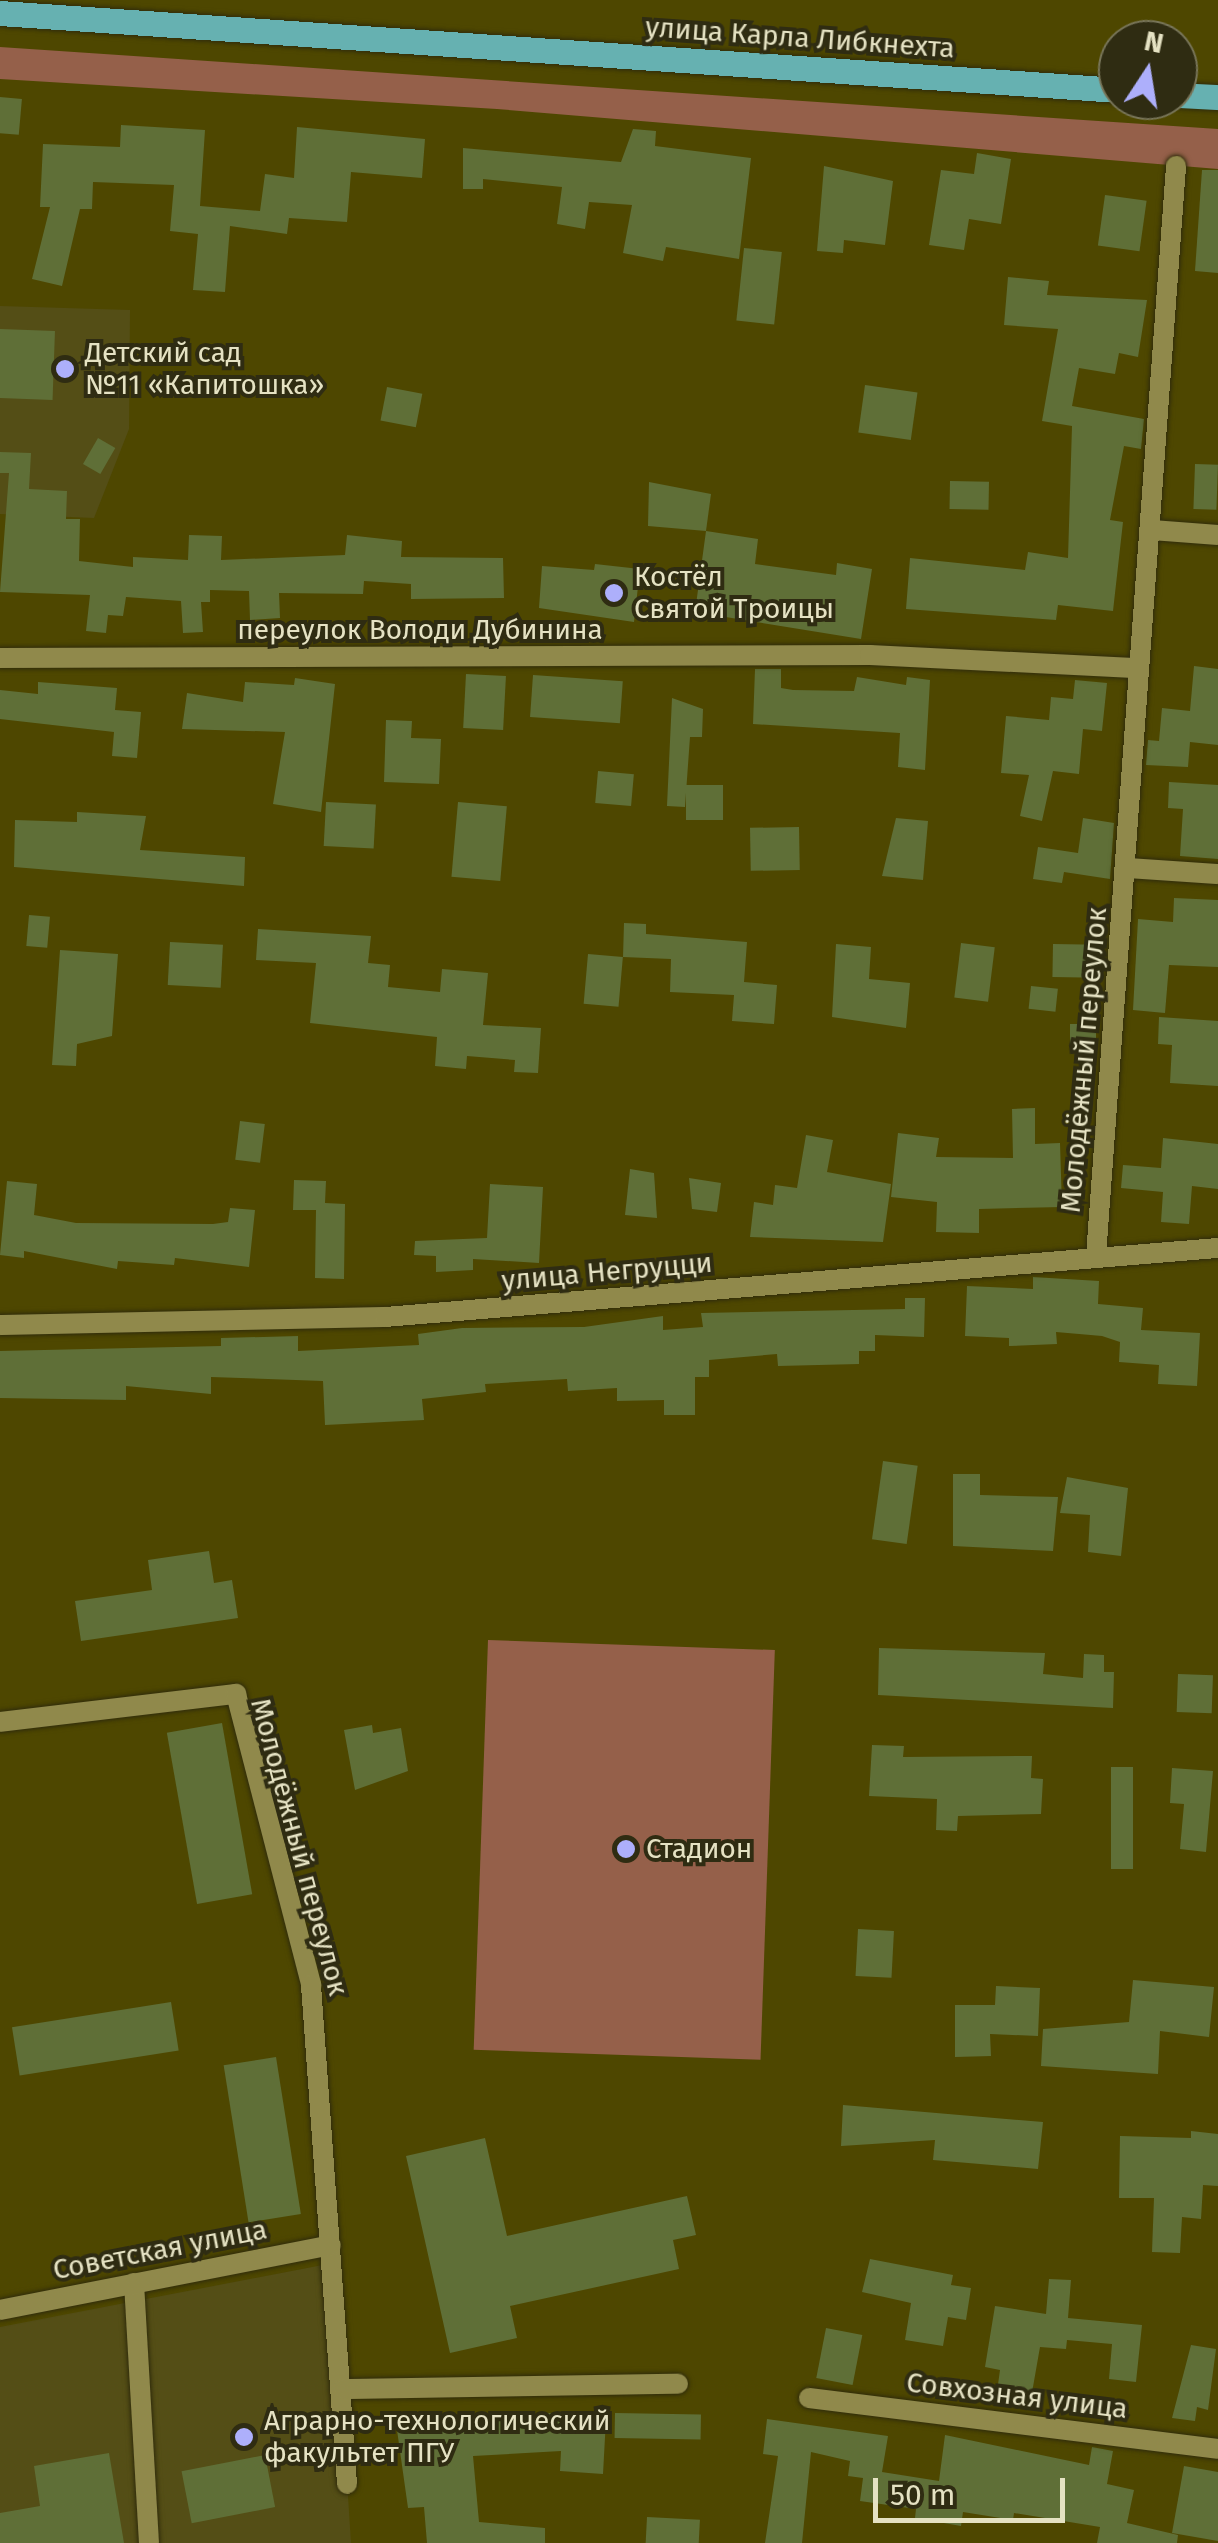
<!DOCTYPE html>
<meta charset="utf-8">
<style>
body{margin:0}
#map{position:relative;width:1218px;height:2543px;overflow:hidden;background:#4e4700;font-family:"Fira Sans",sans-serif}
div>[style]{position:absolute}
.built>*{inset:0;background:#544e16}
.green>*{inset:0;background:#95604a;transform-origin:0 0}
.building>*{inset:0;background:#5f6f37;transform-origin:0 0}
.roads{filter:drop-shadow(0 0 2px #302c0b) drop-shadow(0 0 2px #302c0b)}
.street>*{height:20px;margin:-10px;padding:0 10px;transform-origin:10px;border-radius:10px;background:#90894b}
.primary>*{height:25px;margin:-12.5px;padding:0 12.5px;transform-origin:12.5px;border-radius:12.5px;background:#66b1b1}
.dots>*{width:28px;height:28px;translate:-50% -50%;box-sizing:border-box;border:5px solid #2f2c12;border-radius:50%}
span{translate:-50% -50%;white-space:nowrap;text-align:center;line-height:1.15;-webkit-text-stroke:8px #2f2c12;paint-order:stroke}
.street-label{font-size:28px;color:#e5e2c3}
.poi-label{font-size:28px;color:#e5e2c3}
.left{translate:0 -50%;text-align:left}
.north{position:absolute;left:1098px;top:20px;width:100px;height:100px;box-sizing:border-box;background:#2f2c12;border:2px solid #787559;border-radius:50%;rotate:12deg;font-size:28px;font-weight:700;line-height:40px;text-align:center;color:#e5e2c3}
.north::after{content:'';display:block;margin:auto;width:35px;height:45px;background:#adaffb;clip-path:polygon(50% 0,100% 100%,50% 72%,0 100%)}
.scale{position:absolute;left:873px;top:2478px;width:192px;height:45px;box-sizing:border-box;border:5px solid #e5e2c3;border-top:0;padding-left:12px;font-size:30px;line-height:35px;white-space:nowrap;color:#e5e2c3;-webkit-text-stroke:8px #2f2c12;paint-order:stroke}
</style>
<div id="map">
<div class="built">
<div style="clip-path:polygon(0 306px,130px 310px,129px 429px,94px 518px,0 514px)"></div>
<div style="clip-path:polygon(333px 2263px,351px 2543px,0 2543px,0 2327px)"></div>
</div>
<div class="green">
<div style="clip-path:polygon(0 47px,1218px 129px,1218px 169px,497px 109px,0 79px)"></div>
<div style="left:488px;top:1640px;width:287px;height:410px;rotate:2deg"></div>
</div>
<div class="building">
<div style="left:0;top:97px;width:22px;height:36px;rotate:5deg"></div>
<div style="clip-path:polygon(121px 125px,205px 130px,200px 206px,260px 211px,265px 174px,294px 178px,297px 127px,425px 139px,422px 178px,351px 172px,347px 222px,289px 218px,287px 234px,230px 226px,225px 292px,193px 290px,198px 234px,170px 231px,174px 185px,93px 182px,92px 209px,80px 209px,62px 286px,32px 279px,50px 207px,40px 207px,43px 144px,120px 147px)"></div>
<div style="clip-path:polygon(633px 129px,656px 131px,655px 146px,751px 158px,739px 259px,666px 247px,663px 261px,623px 253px,632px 205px,589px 202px,585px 229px,557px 224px,562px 187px,483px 179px,483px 189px,463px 189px,463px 148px,621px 162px)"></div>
<div style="clip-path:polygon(977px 153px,1011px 159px,1001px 224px,969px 219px,964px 250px,929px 245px,941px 170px,974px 174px)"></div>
<div style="clip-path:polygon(824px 166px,893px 181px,885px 245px,844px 240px,843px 253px,817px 251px)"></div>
<div style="clip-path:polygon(1202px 170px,1218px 170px,1218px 273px,1195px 271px)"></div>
<div style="left:1105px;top:195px;width:42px;height:51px;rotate:8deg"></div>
<div style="left:744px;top:248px;width:38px;height:73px;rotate:6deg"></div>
<div style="clip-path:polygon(1008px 277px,1049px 281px,1047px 295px,1147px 300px,1138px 357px,1119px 353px,1115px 374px,1079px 368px,1072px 406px,1144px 419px,1141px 449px,1124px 446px,1110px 520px,1123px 522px,1113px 611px,1058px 605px,1056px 620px,906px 609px,910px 558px,1025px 570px,1028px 552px,1068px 558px,1072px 426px,1042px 421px,1058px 329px,1004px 325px)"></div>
<div style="left:0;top:329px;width:55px;height:69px;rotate:2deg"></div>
<div style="left:865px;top:385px;width:53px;height:48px;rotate:8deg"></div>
<div style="left:387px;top:387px;width:36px;height:34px;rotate:11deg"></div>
<div style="left:98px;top:438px;width:20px;height:30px;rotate:30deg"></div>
<div style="clip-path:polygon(0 452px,31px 453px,29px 489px,67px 491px,66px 519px,80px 519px,79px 561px,133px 567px,133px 557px,188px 560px,189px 535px,222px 536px,221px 560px,345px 555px,347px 535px,402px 541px,401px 557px,503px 558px,504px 598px,411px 599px,411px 584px,364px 581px,363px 594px,279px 593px,280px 618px,250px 620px,249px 591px,210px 590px,210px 602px,201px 602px,203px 632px,183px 633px,181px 601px,126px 597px,123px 616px,108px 615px,106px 633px,86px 631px,90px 595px,0 592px,9px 473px,0 473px)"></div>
<div style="left:1195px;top:464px;width:23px;height:45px;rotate:2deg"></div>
<div style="left:950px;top:481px;width:39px;height:28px;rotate:1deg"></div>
<div style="clip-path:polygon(649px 482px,711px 494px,706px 531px,648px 526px)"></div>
<div style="clip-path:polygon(706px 531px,758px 539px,755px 564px,836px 575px,837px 563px,872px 569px,861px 639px,695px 612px)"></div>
<div style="clip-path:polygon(595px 564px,640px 569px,634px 622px,539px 608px,542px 566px,594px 570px)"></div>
<div style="clip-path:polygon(1194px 666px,1218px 669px,1218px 745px,1190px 742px,1188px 767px,1146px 765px,1148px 740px,1159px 741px,1162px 708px,1190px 711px)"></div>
<div style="clip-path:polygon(755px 669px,781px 669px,781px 688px,793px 690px,854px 691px,857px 677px,906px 685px,907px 677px,930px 680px,925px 770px,898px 767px,900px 733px,753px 724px)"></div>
<div style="left:466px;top:674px;width:40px;height:54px;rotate:3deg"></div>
<div style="left:533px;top:675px;width:90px;height:42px;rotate:4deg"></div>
<div style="clip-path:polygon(295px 678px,335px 684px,321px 812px,273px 804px,285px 732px,182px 729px,187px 693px,243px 702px,245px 682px,294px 685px)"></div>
<div style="clip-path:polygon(1075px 680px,1107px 683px,1102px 731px,1083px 729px,1079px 774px,1053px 771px,1042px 821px,1020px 816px,1029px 775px,1001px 773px,1006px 716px,1049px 720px,1051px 697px,1073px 699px)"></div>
<div style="clip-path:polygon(38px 682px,117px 688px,115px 710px,141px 712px,137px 758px,112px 756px,114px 732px,0 719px,0 690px,38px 694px)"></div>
<div style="clip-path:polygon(672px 698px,703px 709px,702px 737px,690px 737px,685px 807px,667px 806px)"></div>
<div style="clip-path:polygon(386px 720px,412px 721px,411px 738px,441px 739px,439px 784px,384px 782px)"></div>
<div style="left:598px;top:771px;width:36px;height:32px;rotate:5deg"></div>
<div style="clip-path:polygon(1169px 782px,1218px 785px,1218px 859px,1180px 856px,1183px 809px,1168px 808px)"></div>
<div style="left:723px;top:785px;width:35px;height:37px;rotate:90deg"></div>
<div style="left:326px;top:802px;width:50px;height:44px;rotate:3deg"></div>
<div style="left:458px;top:802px;width:49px;height:75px;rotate:5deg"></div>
<div style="clip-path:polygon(77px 812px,146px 816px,140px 850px,245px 857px,244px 886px,14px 867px,15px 820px,77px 822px)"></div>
<div style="clip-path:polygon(896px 818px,928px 821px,923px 880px,882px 876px)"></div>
<div style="clip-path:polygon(1083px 818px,1114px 823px,1110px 879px,1064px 872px,1062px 883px,1033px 879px,1038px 847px,1078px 853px)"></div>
<div style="left:799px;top:827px;width:43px;height:49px;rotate:89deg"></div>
<div style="clip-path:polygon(1174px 898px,1218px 900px,1218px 967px,1169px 965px,1165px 1013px,1133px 1010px,1138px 919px,1173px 922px)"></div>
<div style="left:29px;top:915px;width:21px;height:31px;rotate:5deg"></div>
<div style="clip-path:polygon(624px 923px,646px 924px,646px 934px,747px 942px,744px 982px,777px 985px,774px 1024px,732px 1021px,734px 995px,670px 992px,671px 959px,623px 957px)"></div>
<div style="clip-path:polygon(258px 929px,371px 936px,368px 963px,390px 965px,388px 987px,440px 992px,442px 969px,488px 973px,483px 1025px,541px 1028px,538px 1073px,514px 1072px,515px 1060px,467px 1056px,466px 1069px,435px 1066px,437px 1037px,310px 1023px,316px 963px,256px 960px)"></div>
<div style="left:170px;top:942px;width:53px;height:43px;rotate:3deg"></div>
<div style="left:961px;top:943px;width:34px;height:55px;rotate:7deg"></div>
<div style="clip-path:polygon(836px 944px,871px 947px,869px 979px,910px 983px,906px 1028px,832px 1017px)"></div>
<div style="left:1053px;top:944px;width:45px;height:33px;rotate:1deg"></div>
<div style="clip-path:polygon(60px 950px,118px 954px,112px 1036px,77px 1044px,76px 1066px,52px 1065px)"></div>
<div style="left:588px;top:954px;width:35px;height:50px;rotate:5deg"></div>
<div style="left:1031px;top:986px;width:27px;height:23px;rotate:6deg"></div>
<div style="clip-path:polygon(1159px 1017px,1218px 1021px,1218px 1086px,1170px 1083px,1172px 1045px,1158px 1044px)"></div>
<div style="left:1096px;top:1024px;width:28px;height:26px;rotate:90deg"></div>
<div style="clip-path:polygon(1035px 1108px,1035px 1144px,1060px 1143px,1062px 1207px,979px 1209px,979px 1233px,936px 1232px,937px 1202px,891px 1197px,898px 1133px,939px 1138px,936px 1157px,1013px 1158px,1012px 1109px)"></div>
<div style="left:240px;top:1121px;width:25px;height:39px;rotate:7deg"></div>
<div style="clip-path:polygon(806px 1135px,833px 1140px,827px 1172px,891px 1184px,883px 1242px,750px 1237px,754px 1202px,773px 1205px,775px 1185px,797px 1188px)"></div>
<div style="clip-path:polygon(1163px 1138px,1218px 1144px,1218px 1189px,1192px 1186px,1189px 1224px,1161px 1222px,1163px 1192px,1121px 1188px,1123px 1165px,1161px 1168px)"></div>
<div style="clip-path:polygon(630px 1169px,654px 1173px,657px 1218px,625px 1215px)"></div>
<div style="clip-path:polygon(689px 1178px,721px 1183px,717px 1212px,692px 1209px)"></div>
<div style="clip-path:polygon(294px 1180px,326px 1181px,325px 1203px,345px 1204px,344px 1279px,315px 1278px,316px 1210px,293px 1210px)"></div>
<div style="clip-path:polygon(7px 1181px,37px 1184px,34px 1215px,76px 1223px,213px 1224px,228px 1222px,230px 1208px,255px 1210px,249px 1267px,175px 1258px,174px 1265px,118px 1261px,117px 1269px,24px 1251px,24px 1258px,0 1255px)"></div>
<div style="clip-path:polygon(490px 1184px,543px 1187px,539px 1263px,473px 1259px,473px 1270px,436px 1272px,436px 1256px,414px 1255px,415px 1241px,487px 1238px)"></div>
<div style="clip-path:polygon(1033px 1277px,1099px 1281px,1098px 1304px,1143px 1308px,1141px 1330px,1200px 1333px,1197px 1386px,1158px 1384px,1159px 1365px,1119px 1362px,1120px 1342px,1102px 1336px,1056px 1332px,1057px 1344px,1009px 1346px,1009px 1338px,965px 1336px,967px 1286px,1033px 1289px)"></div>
<div style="clip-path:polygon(905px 1298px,925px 1298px,924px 1337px,875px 1335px,875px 1351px,859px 1351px,859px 1364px,778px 1366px,777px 1354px,709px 1360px,709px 1377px,695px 1377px,695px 1415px,664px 1415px,664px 1400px,617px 1401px,617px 1388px,568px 1391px,567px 1379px,485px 1384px,486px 1392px,422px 1399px,424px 1420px,325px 1425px,323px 1381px,211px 1377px,211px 1394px,126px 1386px,126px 1400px,0 1398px,0 1351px,221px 1346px,221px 1338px,298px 1336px,298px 1351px,419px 1345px,418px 1334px,462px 1328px,584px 1327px,663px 1316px,663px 1330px,703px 1327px,701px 1313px,905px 1309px)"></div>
<div style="left:883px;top:1461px;width:35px;height:79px;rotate:8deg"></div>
<div style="clip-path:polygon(953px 1474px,980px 1474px,980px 1495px,1058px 1497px,1053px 1551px,953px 1546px)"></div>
<div style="clip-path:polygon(1067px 1477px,1128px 1488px,1121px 1556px,1088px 1552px,1090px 1515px,1060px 1513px)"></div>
<div style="clip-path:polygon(209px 1551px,214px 1583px,232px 1580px,238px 1618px,81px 1641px,75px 1601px,152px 1590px,148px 1560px)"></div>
<div style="clip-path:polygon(879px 1648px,1045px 1653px,1043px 1674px,1083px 1678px,1084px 1654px,1104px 1655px,1104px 1672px,1114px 1672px,1113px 1708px,878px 1695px)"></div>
<div style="left:1178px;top:1674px;width:35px;height:38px;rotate:2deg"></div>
<div style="left:222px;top:1723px;width:174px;height:56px;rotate:80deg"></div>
<div style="clip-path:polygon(372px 1725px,373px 1733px,401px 1728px,408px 1771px,355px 1790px,344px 1730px)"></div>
<div style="clip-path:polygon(872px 1745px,904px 1746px,903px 1757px,1032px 1756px,1031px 1778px,1043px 1779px,1041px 1814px,958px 1816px,957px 1831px,936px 1830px,937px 1799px,869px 1796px)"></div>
<div style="left:1111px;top:1767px;width:22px;height:102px"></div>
<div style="clip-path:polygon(1172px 1768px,1213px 1771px,1206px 1852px,1180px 1849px,1184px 1804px,1170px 1803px)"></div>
<div style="left:858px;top:1929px;width:36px;height:47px;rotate:3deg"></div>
<div style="clip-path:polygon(1133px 1980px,1214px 1987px,1209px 2037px,1160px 2031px,1158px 2074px,1041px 2066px,1043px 2029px,1129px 2022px)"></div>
<div style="clip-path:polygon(996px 1986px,1040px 1988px,1038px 2036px,990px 2034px,991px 2056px,955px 2057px,955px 2005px,995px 2005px)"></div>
<div style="left:171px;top:2002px;width:49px;height:161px;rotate:81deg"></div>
<div style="left:276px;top:2057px;width:159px;height:53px;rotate:81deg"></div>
<div style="clip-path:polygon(843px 2105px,1043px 2122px,1038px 2169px,933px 2160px,935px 2140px,841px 2146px)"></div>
<div style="clip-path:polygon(1191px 2131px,1218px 2134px,1218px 2186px,1203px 2185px,1201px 2219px,1182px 2217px,1180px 2253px,1152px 2252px,1154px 2198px,1119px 2198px,1120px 2136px,1191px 2138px)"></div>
<div style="clip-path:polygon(485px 2138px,507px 2236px,687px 2196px,696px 2235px,673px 2240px,679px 2269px,510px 2306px,517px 2338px,450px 2353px,406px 2156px)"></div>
<div style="clip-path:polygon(870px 2259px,953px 2275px,951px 2285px,971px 2288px,966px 2320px,948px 2317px,943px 2346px,905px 2340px,911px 2303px,862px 2292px)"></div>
<div style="clip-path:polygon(1049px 2279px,1071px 2280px,1068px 2318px,1142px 2325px,1136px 2382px,1109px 2379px,1112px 2344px,1067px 2340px,1066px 2349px,1040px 2347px,1030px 2404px,996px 2399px,1000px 2370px,985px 2367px,995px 2306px,1046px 2314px)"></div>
<div style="left:826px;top:2328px;width:37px;height:51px;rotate:11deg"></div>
<div style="clip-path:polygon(1191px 2345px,1216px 2349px,1208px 2410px,1197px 2407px,1195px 2421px,1172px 2418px)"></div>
<div style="clip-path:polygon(550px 2413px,606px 2419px,603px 2474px,560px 2471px,561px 2451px,473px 2456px,479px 2522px,545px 2528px,545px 2543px,427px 2543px,424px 2507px,408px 2508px,397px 2430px)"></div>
<div style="left:615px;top:2413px;width:86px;height:25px;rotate:1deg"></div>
<div style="clip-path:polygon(767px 2419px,888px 2436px,882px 2472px,939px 2481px,945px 2435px,1089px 2465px,1092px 2447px,1113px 2451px,1107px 2484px,1134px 2490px,1127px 2523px,1178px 2535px,1177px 2543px,1097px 2543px,1100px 2527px,1014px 2513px,1013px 2520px,963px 2512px,961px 2526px,915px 2518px,916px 2509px,860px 2501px,863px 2478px,848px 2476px,850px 2461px,811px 2452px,802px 2543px,765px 2543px,778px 2456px,763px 2454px)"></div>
<div style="clip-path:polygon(109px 2453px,124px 2543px,0 2543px,0 2513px,40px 2506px,34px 2466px)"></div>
<div style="left:265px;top:2455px;width:53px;height:85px;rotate:79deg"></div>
<div style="clip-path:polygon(1184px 2466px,1218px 2472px,1218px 2541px,1172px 2533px)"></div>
<div style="left:647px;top:2517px;width:53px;height:26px;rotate:3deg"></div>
</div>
<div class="roads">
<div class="street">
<div style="left:1152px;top:530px;width:66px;rotate:4.3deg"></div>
<div style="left:0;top:658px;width:870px;rotate:-0.2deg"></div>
<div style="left:870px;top:655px;width:269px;rotate:2.8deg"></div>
<div style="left:1127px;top:868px;width:91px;rotate:3.8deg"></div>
<div style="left:1096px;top:1256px;width:1093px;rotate:-85.8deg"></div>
<div style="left:0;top:1325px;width:385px;rotate:-1.2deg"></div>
<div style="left:385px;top:1317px;width:836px;rotate:-4.74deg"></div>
<div style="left:0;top:1722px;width:238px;rotate:-6.8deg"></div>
<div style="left:236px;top:1694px;width:301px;rotate:75.5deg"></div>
<div style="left:311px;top:1985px;width:500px;rotate:85.87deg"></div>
<div style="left:134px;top:2283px;width:260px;rotate:86.7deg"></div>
<div style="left:0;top:2310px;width:337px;rotate:-11.1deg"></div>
<div style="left:344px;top:2389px;width:334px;rotate:-0.9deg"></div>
<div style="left:809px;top:2398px;width:412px;rotate:7.1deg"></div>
</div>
<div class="primary">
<div style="left:0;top:13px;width:1121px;rotate:3.94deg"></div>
<div style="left:1178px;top:95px;width:40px;rotate:2.9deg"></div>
</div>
</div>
<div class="dots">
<div style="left:65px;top:369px;background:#adaffb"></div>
<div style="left:614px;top:593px;background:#adaffb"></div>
<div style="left:626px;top:1849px;background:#adaffb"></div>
<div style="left:244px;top:2437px;background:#adaffb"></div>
</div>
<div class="street-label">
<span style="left:800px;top:38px;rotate:4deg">улица Карла Либкнехта</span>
<span style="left:420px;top:630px">переулок Володи Дубинина</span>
<span style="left:1084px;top:1060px;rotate:-85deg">Молодёжный переулок</span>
<span style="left:607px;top:1272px;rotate:-5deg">улица Негруцци</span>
<span style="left:299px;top:1847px;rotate:75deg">Молодёжный переулок</span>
<span style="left:160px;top:2250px;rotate:-11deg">Советская улица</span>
<span style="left:1017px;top:2396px;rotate:7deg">Совхозная улица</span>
</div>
<div class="poi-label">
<span class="left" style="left:85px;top:369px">Детский сад<br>№11 «Капитошка»</span>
<span class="left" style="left:634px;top:593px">Костёл<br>Святой Троицы</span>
<span class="left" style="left:646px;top:1849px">Стадион</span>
<span class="left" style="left:264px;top:2437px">Аграрно-технологический<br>факультет ПГУ</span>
</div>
<div class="north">N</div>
<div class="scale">50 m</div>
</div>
